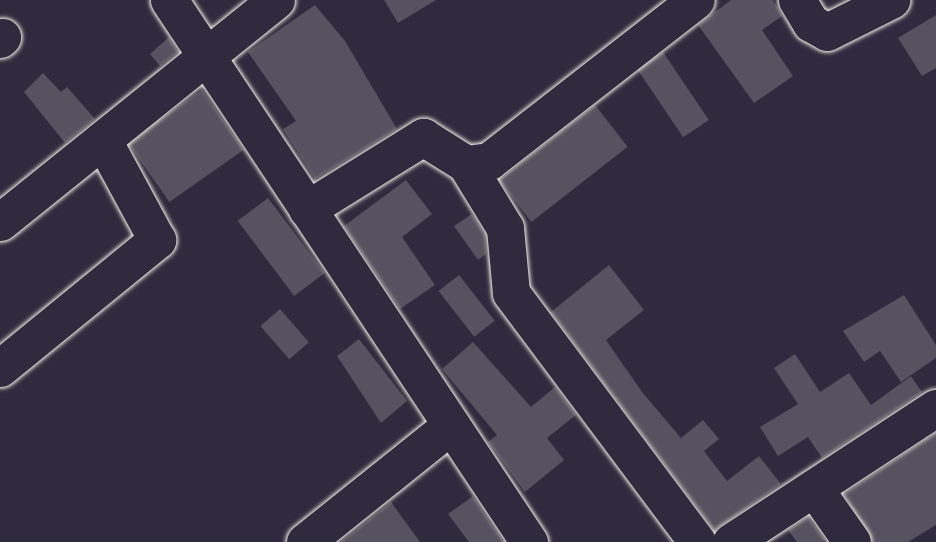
<!DOCTYPE html>
<style>
body{margin:0}
#map{position:relative;width:936px;height:542px;overflow:hidden;background:#2f2a3d;font-family:Kalam,sans-serif}
div>[style]{position:absolute}
.building>*{inset:0;background:#56525f;transform-origin:0 0}
.roads{filter:drop-shadow(0 0 2px #f4f1e8) drop-shadow(0 0 2px #f4f1e8)}
.minor>*{height:37px;margin:-18.5px;padding:0 18.5px;transform-origin:18.5px;border-radius:18.5px;background:#2f2a3d}
span{translate:-50% -50%;white-space:nowrap;text-align:center;line-height:1.15;-webkit-text-stroke:5px #2f2a3d;paint-order:stroke}
</style>
<div id="map">
<div class="building">
<div style="clip-path:polygon(384px 0,436px 0,398px 23px)"></div>
<div style="clip-path:polygon(731px 0,773px 0,782px 16px,762px 30px,793px 76px,754px 103px,698px 25px)"></div>
<div style="clip-path:polygon(315px 5px,345px 41px,397px 129px,315px 179px,283px 129px,296px 121px,248px 52px)"></div>
<div style="clip-path:polygon(936px 15px,936px 68px,922px 76px,898px 38px)"></div>
<div style="clip-path:polygon(169px 37px,178px 52px,160px 66px,150px 54px)"></div>
<div style="left:663px;top:52px;width:82px;height:31px;rotate:56deg"></div>
<div style="clip-path:polygon(43px 73px,61px 92px,67px 87px,95px 119px,65px 143px,24px 92px)"></div>
<div style="left:202px;top:90px;width:73px;height:91px;rotate:55deg"></div>
<div style="left:595px;top:105px;width:53px;height:122px;rotate:52deg"></div>
<div style="clip-path:polygon(406px 180px,432px 214px,402px 237px,435px 285px,400px 309px,344px 226px)"></div>
<div style="left:268px;top:198px;width:94px;height:38px;rotate:53deg"></div>
<div style="clip-path:polygon(472px 214px,485px 235px,486px 254px,478px 260px,454px 226px)"></div>
<div style="clip-path:polygon(609px 265px,644px 310px,606px 340px,642px 392px,681px 438px,703px 420px,719px 439px,704px 451px,727px 481px,759px 456px,781px 484px,714px 530px,551px 312px)"></div>
<div style="left:459px;top:275px;width:58px;height:26px;rotate:52deg"></div>
<div style="clip-path:polygon(904px 295px,936px 345px,936px 358px,901px 382px,880px 351px,864px 362px,843px 331px)"></div>
<div style="left:280px;top:309px;width:44px;height:26px;rotate:49deg"></div>
<div style="clip-path:polygon(359px 339px,407px 401px,381px 423px,337px 356px)"></div>
<div style="clip-path:polygon(473px 342px,531px 407px,555px 387px,576px 415px,547px 438px,564px 460px,525px 492px,488px 442px,497px 435px,442px 369px)"></div>
<div style="clip-path:polygon(795px 354px,820px 392px,849px 373px,871px 405px,911px 376px,922px 392px,822px 458px,808px 437px,778px 456px,760px 427px,798px 404px,774px 368px)"></div>
<div style="clip-path:polygon(936px 433px,936px 525px,908px 542px,873px 542px,844px 494px)"></div>
<div style="clip-path:polygon(473px 496px,490px 522px,504px 542px,469px 542px,448px 514px)"></div>
<div style="clip-path:polygon(391px 502px,420px 542px,341px 542px)"></div>
<div style="clip-path:polygon(808px 517px,825px 540px,822px 542px,797px 542px,788px 530px)"></div>
</div>
<div class="roads">
<div class="minor">
<div style="left:169px;top:0;width:651px;rotate:56.41deg"></div>
<div style="left:797px;top:0;width:27px;rotate:59deg"></div>
<div style="left:811px;top:23px;width:18px;rotate:29deg"></div>
<div style="left:827px;top:32px;width:72px;rotate:-26.6deg"></div>
<div style="left:0;top:39px;width:3px;rotate:-45deg"></div>
<div style="left:466px;top:164px;width:75px;rotate:58.6deg"></div>
<div style="left:505px;top:228px;width:65px;rotate:84.7deg"></div>
<div style="left:511px;top:293px;width:311px;rotate:53.2deg"></div>
<div style="left:307px;top:209px;width:137px;rotate:-31.8deg"></div>
<div style="left:423px;top:137px;width:51px;rotate:32.1deg"></div>
<div style="left:466px;top:164px;width:23px;rotate:-7deg"></div>
<div style="left:489px;top:161px;width:262px;rotate:-37.9deg"></div>
<div style="left:0;top:222px;width:354px;rotate:-38.8deg"></div>
<div style="left:0;top:368px;width:203px;rotate:-39.2deg"></div>
<div style="left:157px;top:240px;width:114px;rotate:-118.4deg"></div>
<div style="left:814px;top:488px;width:66px;rotate:54.9deg"></div>
<div style="left:305px;top:542px;width:187px;rotate:-38.7deg"></div>
<div style="left:731px;top:542px;width:245px;rotate:-33.2deg"></div>
</div>
</div>
</div>
